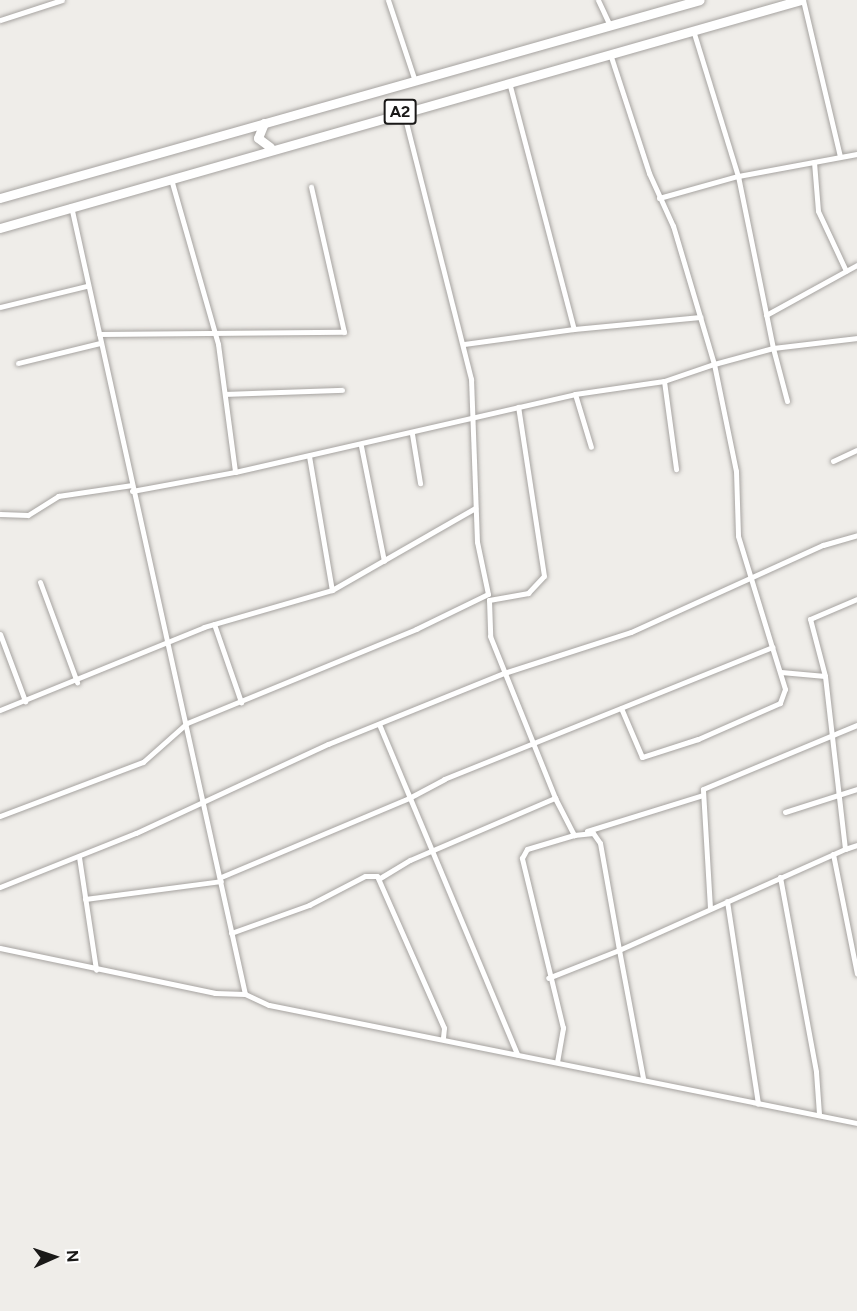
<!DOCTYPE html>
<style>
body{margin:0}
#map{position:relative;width:857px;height:1311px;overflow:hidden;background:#efede9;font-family:Figtree,sans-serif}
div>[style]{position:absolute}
.roads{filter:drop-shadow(0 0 2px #a6a3a0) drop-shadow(0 0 2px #a6a3a0)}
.street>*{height:5px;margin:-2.5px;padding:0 2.5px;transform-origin:2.5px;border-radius:2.5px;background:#fff}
.highway>*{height:9px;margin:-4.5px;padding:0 4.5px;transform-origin:4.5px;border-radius:4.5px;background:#fff}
span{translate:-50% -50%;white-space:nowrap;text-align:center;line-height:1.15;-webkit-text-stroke:5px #fff;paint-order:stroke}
.shield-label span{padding:2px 4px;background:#fff;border:2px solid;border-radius:4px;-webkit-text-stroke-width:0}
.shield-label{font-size:16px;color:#1a1918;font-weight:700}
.north{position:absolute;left:24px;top:1227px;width:60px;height:60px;-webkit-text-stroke:4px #fff;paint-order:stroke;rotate:87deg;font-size:16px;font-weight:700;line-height:24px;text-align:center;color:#1a1918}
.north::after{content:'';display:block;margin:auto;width:21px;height:27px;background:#1a1918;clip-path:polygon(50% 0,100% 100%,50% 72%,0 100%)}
</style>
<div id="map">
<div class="roads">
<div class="street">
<div style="left:388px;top:0;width:85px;rotate:71.6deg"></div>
<div style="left:598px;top:0;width:29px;rotate:65deg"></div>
<div style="left:803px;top:0;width:161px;rotate:76.7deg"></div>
<div style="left:0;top:20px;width:65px;rotate:-17.9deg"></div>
<div style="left:693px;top:30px;width:153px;rotate:72.9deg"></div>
<div style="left:738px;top:176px;width:176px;rotate:78.5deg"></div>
<div style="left:773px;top:348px;width:61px;rotate:164.8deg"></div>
<div style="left:714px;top:364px;width:109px;rotate:78.4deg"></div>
<div style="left:736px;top:471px;width:65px;rotate:88.2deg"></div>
<div style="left:738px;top:536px;width:116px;rotate:73deg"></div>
<div style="left:509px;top:82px;width:255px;rotate:75.3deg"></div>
<div style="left:574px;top:329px;width:127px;rotate:-5.4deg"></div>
<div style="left:814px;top:162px;width:49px;rotate:85.3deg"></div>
<div style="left:818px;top:211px;width:66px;rotate:65deg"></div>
<div style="left:171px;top:179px;width:172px;rotate:74.1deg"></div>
<div style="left:218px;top:344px;width:129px;rotate:82.4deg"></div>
<div style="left:235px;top:472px;width:349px;rotate:-12.9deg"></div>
<div style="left:575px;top:394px;width:90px;rotate:-8.3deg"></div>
<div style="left:664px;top:381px;width:53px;rotate:-18.8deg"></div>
<div style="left:714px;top:364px;width:144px;rotate:-106.5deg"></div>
<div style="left:673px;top:226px;width:58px;rotate:-114.4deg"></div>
<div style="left:649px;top:173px;width:125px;rotate:-108.1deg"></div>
<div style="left:659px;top:198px;width:82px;rotate:-15.6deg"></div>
<div style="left:738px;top:176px;width:121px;rotate:-10.5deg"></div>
<div style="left:71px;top:206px;width:807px;rotate:77.55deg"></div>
<div style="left:245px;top:994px;width:26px;rotate:25deg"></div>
<div style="left:269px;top:1005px;width:600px;rotate:11.35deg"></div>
<div style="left:0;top:307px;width:89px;rotate:-13.7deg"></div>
<div style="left:766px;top:315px;width:104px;rotate:-28.8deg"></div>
<div style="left:99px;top:334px;width:245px;rotate:-0.5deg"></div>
<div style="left:344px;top:332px;width:149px;rotate:-102.8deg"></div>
<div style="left:464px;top:344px;width:111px;rotate:-7.8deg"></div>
<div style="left:18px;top:363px;width:84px;rotate:-13.7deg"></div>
<div style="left:664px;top:381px;width:89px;rotate:82.2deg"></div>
<div style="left:226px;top:394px;width:116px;rotate:-2deg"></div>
<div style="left:575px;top:394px;width:55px;rotate:73.2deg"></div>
<div style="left:787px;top:401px;width:55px;rotate:-104.8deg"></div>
<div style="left:773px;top:348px;width:85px;rotate:-6.8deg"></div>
<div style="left:412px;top:434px;width:50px;rotate:80.7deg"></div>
<div style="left:361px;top:446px;width:117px;rotate:78.7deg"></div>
<div style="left:309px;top:456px;width:136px;rotate:80.3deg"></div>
<div style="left:833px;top:461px;width:26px;rotate:-25deg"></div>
<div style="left:132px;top:491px;width:105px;rotate:-10.5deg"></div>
<div style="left:0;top:514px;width:28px;rotate:2deg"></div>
<div style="left:28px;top:515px;width:36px;rotate:-32deg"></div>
<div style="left:58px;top:496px;width:75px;rotate:-8.5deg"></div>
<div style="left:40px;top:582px;width:107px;rotate:69.7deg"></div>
<div style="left:489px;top:600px;width:36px;rotate:88deg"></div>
<div style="left:490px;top:636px;width:175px;rotate:68.1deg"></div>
<div style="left:555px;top:798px;width:42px;rotate:62.8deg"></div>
<div style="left:574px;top:835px;width:19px;rotate:-6deg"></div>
<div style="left:593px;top:833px;width:12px;rotate:55deg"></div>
<div style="left:600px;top:843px;width:109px;rotate:79.9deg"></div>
<div style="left:619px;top:950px;width:76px;rotate:158.5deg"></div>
<div style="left:489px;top:600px;width:40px;rotate:-10deg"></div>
<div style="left:528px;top:593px;width:23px;rotate:-47deg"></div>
<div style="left:544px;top:576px;width:171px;rotate:-98.7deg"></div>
<div style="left:214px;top:624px;width:83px;rotate:70.9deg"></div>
<div style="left:0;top:634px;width:72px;rotate:69.5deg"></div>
<div style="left:781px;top:672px;width:44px;rotate:5.2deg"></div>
<div style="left:0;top:710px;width:220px;rotate:-22.1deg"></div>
<div style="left:204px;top:627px;width:133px;rotate:-16.1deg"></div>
<div style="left:332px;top:590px;width:165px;rotate:-29.8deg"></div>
<div style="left:379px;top:724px;width:358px;rotate:67.3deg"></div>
<div style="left:785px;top:812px;width:76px;rotate:-17.7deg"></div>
<div style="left:0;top:816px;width:153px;rotate:-20.7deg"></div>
<div style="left:143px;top:762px;width:59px;rotate:-41.6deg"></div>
<div style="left:187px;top:723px;width:248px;rotate:-22.3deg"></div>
<div style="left:416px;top:629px;width:80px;rotate:-25.9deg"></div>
<div style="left:488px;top:594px;width:53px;rotate:-101.9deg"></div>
<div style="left:477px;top:542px;width:163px;rotate:-92.1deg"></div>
<div style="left:471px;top:379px;width:276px;rotate:-104.2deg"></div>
<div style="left:587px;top:831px;width:121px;rotate:-17.2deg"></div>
<div style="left:845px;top:849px;width:13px;rotate:-18deg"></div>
<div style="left:833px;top:854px;width:122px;rotate:78.7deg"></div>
<div style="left:79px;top:857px;width:114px;rotate:81.4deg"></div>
<div style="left:221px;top:877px;width:204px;rotate:-22.8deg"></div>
<div style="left:409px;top:798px;width:40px;rotate:-28deg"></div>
<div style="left:444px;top:779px;width:354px;rotate:-21.9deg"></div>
<div style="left:772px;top:647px;width:44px;rotate:72.8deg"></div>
<div style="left:785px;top:689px;width:15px;rotate:110deg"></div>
<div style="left:780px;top:703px;width:90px;rotate:156.3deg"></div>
<div style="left:698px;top:739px;width:59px;rotate:162.2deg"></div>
<div style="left:642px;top:757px;width:53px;rotate:-113.2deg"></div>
<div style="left:780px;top:877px;width:198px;rotate:79.5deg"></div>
<div style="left:816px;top:1072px;width:42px;rotate:85.9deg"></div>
<div style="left:380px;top:878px;width:35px;rotate:-31deg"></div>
<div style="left:410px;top:860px;width:158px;rotate:-23.2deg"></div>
<div style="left:0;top:887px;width:146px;rotate:-21.7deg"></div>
<div style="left:136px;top:833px;width:212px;rotate:-24.9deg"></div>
<div style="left:328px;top:744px;width:190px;rotate:-22deg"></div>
<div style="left:504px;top:673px;width:133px;rotate:-17.9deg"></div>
<div style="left:631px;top:632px;width:211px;rotate:-24.4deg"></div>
<div style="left:823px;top:545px;width:35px;rotate:-16deg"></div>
<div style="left:85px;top:899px;width:137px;rotate:-7.5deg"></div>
<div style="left:727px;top:901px;width:205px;rotate:81.3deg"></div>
<div style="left:710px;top:908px;width:119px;rotate:-93.4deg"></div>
<div style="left:703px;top:789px;width:167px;rotate:-22.6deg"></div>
<div style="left:231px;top:933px;width:83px;rotate:-19.7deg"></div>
<div style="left:309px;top:905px;width:63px;rotate:-27.4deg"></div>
<div style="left:365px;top:876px;width:12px"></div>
<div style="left:377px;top:876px;width:166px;rotate:66.2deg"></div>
<div style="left:444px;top:1028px;width:10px;rotate:96deg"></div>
<div style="left:0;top:948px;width:220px;rotate:11.8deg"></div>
<div style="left:215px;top:993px;width:30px;rotate:2deg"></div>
<div style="left:557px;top:1062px;width:35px;rotate:-80deg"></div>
<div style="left:563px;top:1028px;width:175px;rotate:-103.6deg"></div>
<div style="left:522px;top:858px;width:10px;rotate:-61deg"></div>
<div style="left:527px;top:849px;width:49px;rotate:-16.6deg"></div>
<div style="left:643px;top:1078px;width:130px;rotate:-100.6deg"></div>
<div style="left:619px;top:950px;width:248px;rotate:-24.1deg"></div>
<div style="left:845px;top:849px;width:174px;rotate:-96.6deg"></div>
<div style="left:825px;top:676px;width:59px;rotate:-104.7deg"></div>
<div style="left:810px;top:619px;width:51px;rotate:-23.1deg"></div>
</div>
<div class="highway">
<div style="left:264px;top:123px;width:16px;rotate:112deg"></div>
<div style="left:258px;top:138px;width:15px;rotate:37deg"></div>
<div style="left:0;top:198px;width:727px;rotate:-15.79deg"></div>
<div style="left:0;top:228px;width:833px;rotate:-15.89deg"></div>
</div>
</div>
<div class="shield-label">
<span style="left:400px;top:112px">A2</span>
</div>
<div class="north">N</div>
</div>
